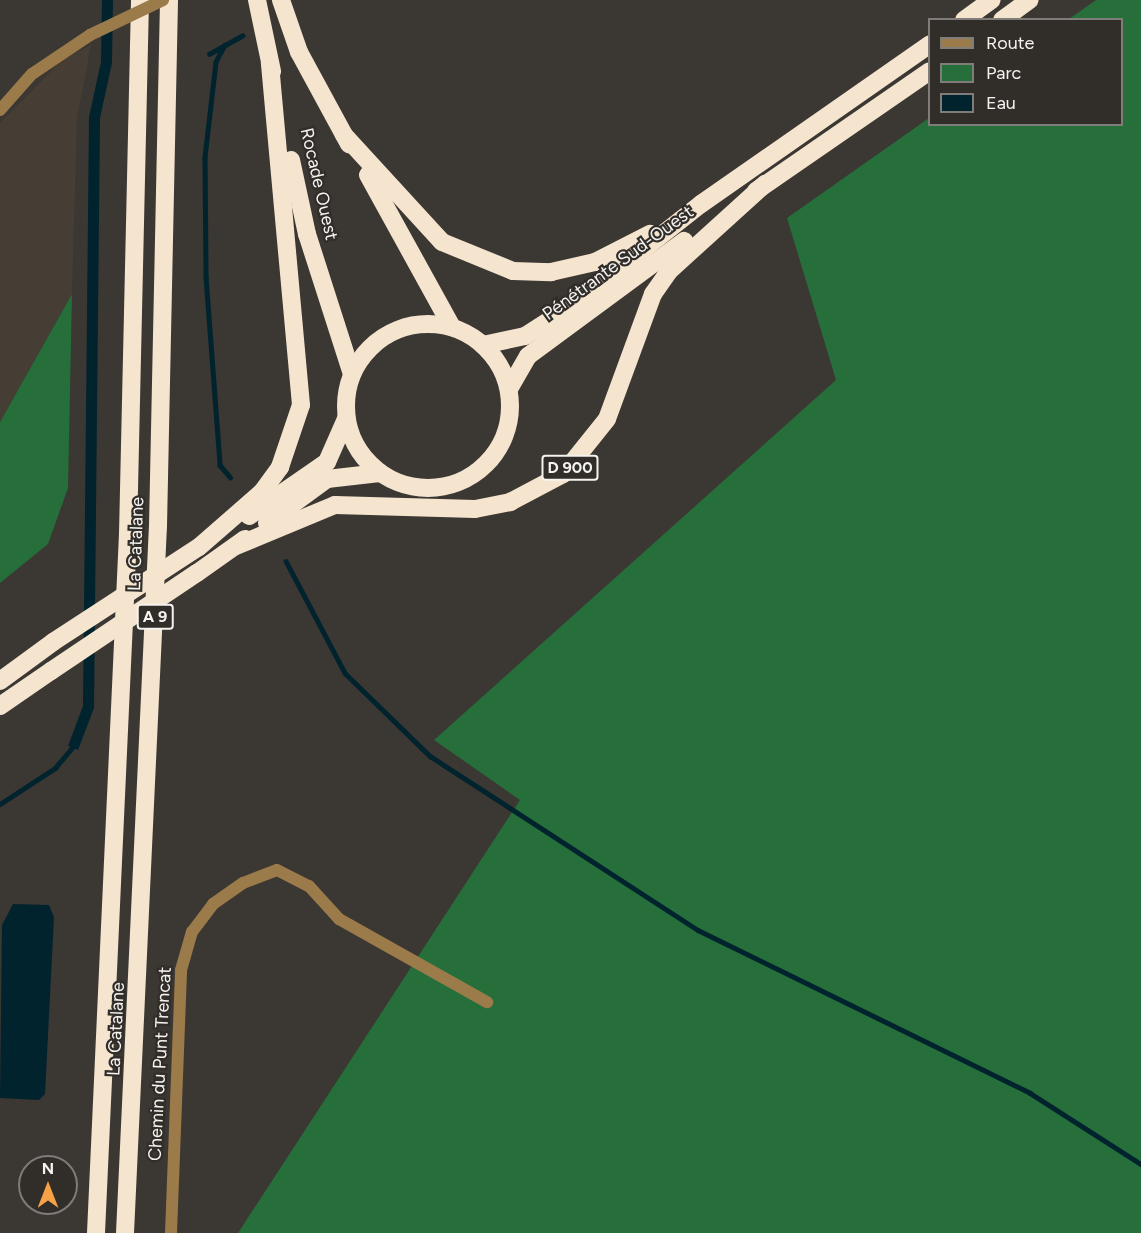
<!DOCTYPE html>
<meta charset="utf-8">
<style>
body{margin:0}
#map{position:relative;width:1141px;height:1233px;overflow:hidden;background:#3b3733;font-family:Figtree,sans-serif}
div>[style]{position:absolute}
.built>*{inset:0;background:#463d34}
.green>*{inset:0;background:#266e3a}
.water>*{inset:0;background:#00232e}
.stream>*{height:4.5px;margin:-2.25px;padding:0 2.25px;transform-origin:2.25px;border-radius:2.25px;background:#00232e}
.street>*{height:12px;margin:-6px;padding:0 6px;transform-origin:6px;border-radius:6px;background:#9c7b4b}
.highway>*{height:18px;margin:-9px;padding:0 9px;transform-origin:9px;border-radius:9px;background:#f5e4ce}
.highway>.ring{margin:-9px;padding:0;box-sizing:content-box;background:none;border:18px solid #f5e4ce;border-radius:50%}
.street-bridge>*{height:12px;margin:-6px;padding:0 6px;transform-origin:6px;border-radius:6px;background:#9c7b4b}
.highway-bridge>*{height:18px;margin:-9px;padding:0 9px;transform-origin:9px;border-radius:9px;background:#f5e4ce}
span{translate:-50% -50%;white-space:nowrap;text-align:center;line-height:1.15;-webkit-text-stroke:4.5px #312d29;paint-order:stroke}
.shield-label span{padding:2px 4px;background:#312d29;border:2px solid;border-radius:4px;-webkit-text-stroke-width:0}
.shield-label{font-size:16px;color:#f5f3f0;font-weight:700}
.street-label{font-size:18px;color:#f5f3f0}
.legend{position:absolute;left:928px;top:18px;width:195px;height:108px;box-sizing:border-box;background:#312d29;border:2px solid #7f7c79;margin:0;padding:8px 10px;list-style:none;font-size:18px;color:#f5f3f0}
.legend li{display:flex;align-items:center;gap:12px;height:30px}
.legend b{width:30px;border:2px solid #7f7c79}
.north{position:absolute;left:18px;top:1155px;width:60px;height:60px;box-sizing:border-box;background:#312d29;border:2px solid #7f7c79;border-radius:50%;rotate:0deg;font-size:16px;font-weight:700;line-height:24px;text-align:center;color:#f5f3f0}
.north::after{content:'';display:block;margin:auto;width:21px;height:27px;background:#f6a247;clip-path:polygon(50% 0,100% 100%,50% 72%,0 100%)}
</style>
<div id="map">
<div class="built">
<div style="clip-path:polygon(91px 45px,77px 119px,72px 294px,0 422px,0 123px,62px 60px)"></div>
</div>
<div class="green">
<div style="clip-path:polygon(1096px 0,1141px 0,1141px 1233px,238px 1233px,520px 800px,434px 740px,836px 380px,787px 218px,929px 118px,930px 124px,1122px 124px,1122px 20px,1069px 19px)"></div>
<div style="clip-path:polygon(72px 294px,68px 488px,48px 544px,0 583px,0 422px)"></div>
</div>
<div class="water">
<div style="clip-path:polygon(102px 0,113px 0,112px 63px,100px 118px,94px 708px,78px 750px,68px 746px,83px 706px,89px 117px,101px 62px)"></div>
<div style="clip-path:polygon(13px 904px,49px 905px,54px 917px,45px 1094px,39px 1100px,0 1098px,2px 925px)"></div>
</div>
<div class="stream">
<div style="left:225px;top:45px;width:19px;rotate:118deg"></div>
<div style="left:216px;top:62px;width:96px;rotate:96.6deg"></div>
<div style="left:205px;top:157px;width:120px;rotate:89.5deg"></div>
<div style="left:206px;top:277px;width:189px;rotate:85.7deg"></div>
<div style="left:220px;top:465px;width:16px;rotate:50deg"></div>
<div style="left:209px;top:54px;width:38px;rotate:-29deg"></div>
<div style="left:286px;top:561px;width:127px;rotate:62.2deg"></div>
<div style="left:345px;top:673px;width:119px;rotate:44.3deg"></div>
<div style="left:430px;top:756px;width:320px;rotate:33deg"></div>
<div style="left:698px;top:930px;width:370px;rotate:26.1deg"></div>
<div style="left:1030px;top:1093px;width:132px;rotate:32.6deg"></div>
<div style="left:0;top:804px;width:66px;rotate:-33.2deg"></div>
<div style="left:55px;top:768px;width:33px;rotate:-50deg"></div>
</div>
<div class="street">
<div style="left:0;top:110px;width:48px;rotate:-48.4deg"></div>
<div style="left:32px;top:74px;width:70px;rotate:-33.9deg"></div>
<div style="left:171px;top:1233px;width:263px;rotate:-87.8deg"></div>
<div style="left:181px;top:970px;width:40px;rotate:-74deg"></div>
<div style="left:192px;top:932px;width:35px;rotate:-53deg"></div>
<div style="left:213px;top:904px;width:37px;rotate:-35deg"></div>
<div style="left:243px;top:883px;width:36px;rotate:-21deg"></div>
<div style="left:277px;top:870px;width:36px;rotate:27deg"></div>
<div style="left:309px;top:886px;width:45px;rotate:47.7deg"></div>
<div style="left:339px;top:919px;width:170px;rotate:29.3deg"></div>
</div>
<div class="highway">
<div style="left:257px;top:0;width:73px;rotate:78.1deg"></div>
<div style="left:281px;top:0;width:55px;rotate:70.9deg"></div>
<div style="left:299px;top:52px;width:105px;rotate:61.5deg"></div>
<div style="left:964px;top:20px;width:34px;rotate:-36deg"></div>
<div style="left:1002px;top:20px;width:34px;rotate:-36deg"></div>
<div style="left:344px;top:135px;width:145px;rotate:47.5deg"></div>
<div style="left:442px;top:242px;width:77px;rotate:22.2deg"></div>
<div style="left:513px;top:271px;width:38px;rotate:2deg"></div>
<div style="left:551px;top:272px;width:45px;rotate:-12.8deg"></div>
<div style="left:595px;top:262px;width:62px;rotate:-27deg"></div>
<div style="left:291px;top:160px;width:76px;rotate:77.8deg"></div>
<div style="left:307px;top:234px;width:147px;rotate:72.2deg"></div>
<div style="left:368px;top:175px;width:174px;rotate:61.1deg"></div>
<div style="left:756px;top:191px;width:211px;rotate:-34.6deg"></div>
<div class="ring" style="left:346px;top:324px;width:146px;height:146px"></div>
<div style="left:483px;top:345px;width:43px;rotate:-12.1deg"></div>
<div style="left:525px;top:336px;width:54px;rotate:-32.8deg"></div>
<div style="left:570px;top:307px;width:167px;rotate:-38.2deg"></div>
<div style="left:701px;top:204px;width:279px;rotate:-34.9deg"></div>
<div style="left:509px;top:389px;width:38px;rotate:-60deg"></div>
<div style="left:528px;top:356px;width:194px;rotate:-36.4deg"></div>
<div style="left:249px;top:516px;width:95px;rotate:-34.7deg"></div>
<div style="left:327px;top:462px;width:47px;rotate:-66.2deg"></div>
<div style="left:267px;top:523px;width:74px;rotate:-36.3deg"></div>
<div style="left:327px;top:479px;width:53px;rotate:-6.5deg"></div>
<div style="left:236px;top:546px;width:107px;rotate:-22.5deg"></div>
<div style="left:335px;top:505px;width:140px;rotate:1.6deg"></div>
<div style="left:475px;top:509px;width:36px;rotate:-11deg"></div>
<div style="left:510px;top:502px;width:60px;rotate:-27.8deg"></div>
<div style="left:563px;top:474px;width:70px;rotate:-51.3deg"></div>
<div style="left:607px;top:419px;width:133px;rotate:-69.8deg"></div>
<div style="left:653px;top:294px;width:28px;rotate:-55deg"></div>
<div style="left:669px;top:271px;width:130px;rotate:-42.2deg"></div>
<div style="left:199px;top:547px;width:84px;rotate:-41.1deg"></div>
<div style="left:262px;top:492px;width:31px;rotate:-54deg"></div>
<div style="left:280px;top:467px;width:65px;rotate:-71.3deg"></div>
<div style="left:301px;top:405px;width:344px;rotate:-95.2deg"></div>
<div style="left:197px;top:573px;width:59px;rotate:-35.3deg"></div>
<div style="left:0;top:681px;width:66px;rotate:-36.3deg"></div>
<div style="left:0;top:706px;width:62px;rotate:-34.5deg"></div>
<div style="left:96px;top:1233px;width:700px;rotate:-87.38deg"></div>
<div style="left:128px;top:534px;width:534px;rotate:-88.71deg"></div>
<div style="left:125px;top:1233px;width:708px;rotate:-87.33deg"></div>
<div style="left:158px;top:526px;width:526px;rotate:-88.8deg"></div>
</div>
<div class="street-bridge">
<div style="left:90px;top:35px;width:81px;rotate:-25.6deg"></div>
</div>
<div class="highway-bridge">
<div style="left:53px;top:642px;width:174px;rotate:-33.1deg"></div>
<div style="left:51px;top:671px;width:176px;rotate:-33.9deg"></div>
</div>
<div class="shield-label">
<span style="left:570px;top:468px">D 900</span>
<span style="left:155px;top:617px">A 9</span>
</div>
<div class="street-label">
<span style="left:319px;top:184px;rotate:77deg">Rocade Ouest</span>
<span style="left:618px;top:263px;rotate:-36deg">Pénétrante Sud-Ouest</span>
<span style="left:136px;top:544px;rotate:-88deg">La Catalane</span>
<span style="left:116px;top:1029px;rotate:-87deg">La Catalane</span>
<span style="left:160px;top:1064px;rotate:-87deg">Chemin du Punt Trencat</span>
</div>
<ul class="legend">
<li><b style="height:8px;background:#9c7b4b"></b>Route</li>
<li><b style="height:16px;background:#266e3a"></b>Parc</li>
<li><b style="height:16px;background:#00232e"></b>Eau</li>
</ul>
<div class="north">N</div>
</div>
